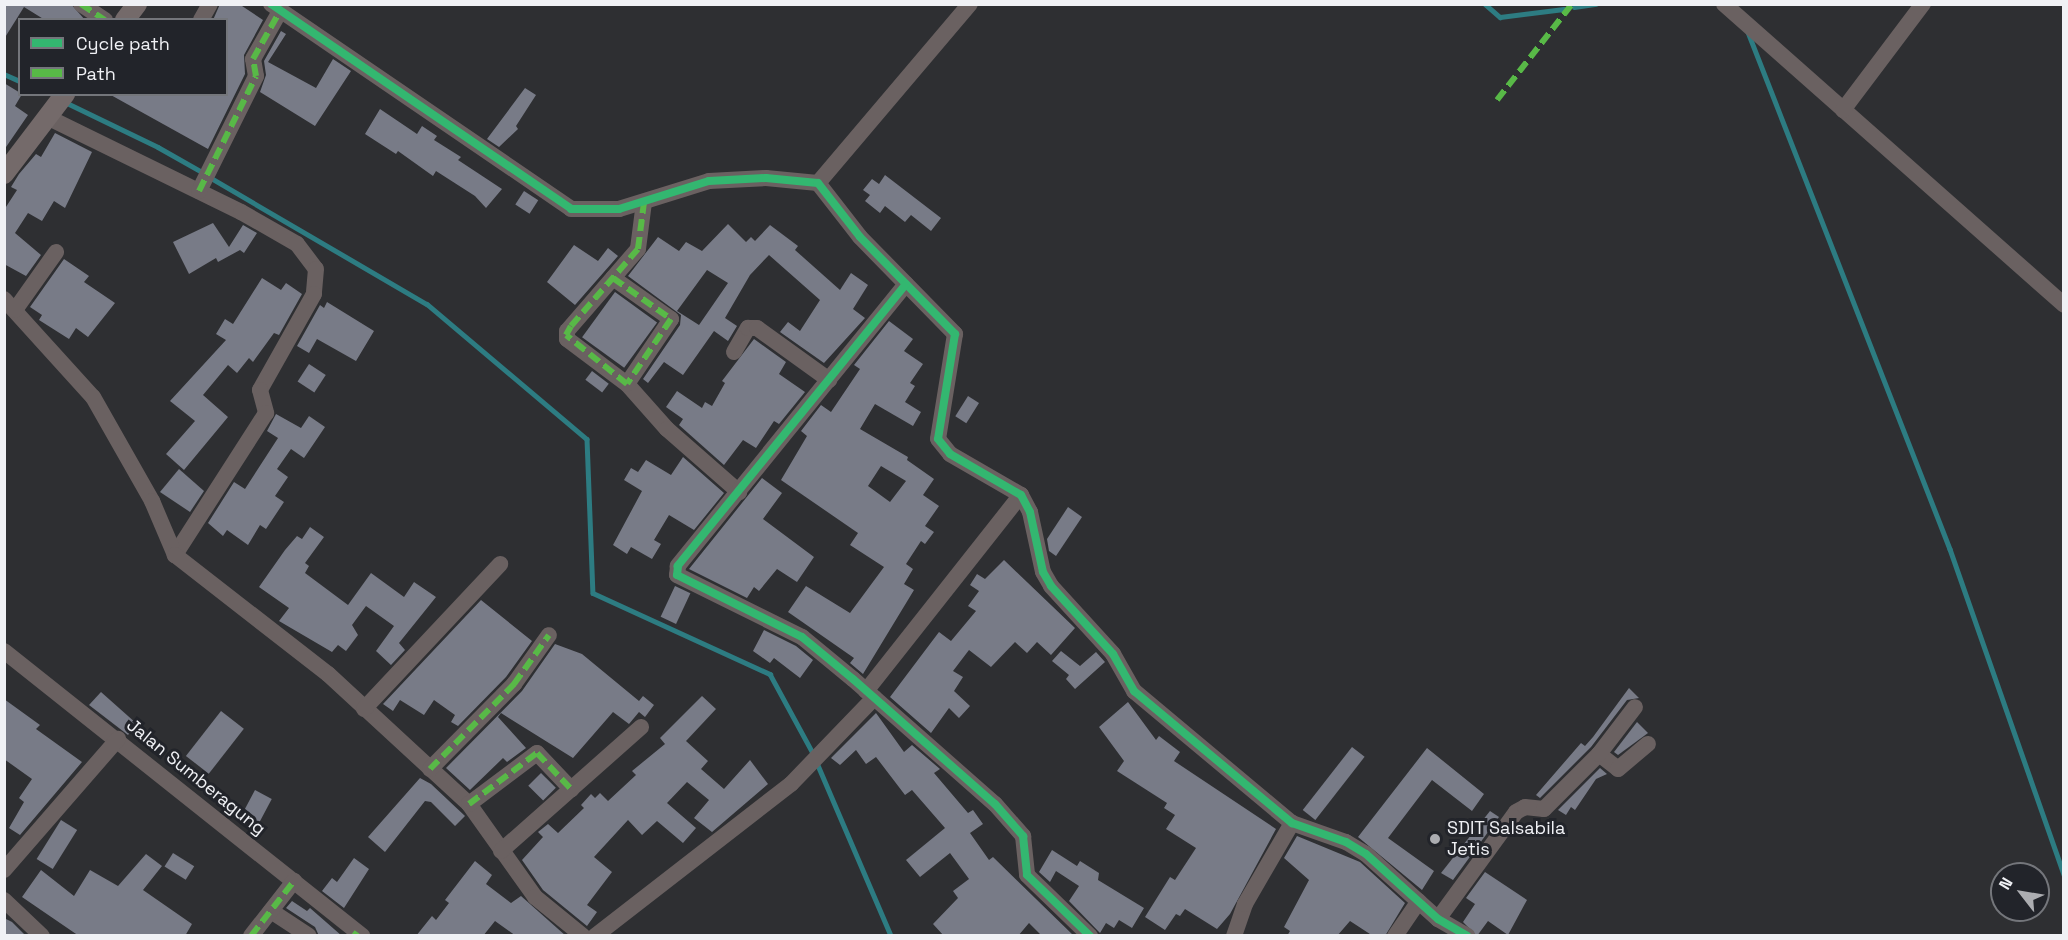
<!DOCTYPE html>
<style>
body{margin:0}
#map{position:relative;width:2068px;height:940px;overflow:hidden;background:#2e2f32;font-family:"Space Grotesk",sans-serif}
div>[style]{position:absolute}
.stream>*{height:4.5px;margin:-2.25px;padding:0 2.25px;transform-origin:2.25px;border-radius:2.25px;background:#2d7c82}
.building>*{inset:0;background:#787b87;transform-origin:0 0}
.minor>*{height:16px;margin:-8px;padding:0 8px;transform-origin:8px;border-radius:8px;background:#6a6161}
.major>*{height:20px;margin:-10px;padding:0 10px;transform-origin:10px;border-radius:10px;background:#746a6a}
.quiet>*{height:6px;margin-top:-3px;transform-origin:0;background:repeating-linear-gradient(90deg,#58b947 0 12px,transparent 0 18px)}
.cycleway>*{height:8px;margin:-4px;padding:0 4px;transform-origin:4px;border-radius:4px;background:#33b770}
.dots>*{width:16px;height:16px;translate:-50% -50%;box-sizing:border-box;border:3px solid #22242a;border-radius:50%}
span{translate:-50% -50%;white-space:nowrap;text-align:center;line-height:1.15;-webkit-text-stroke:6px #22242a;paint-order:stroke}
.street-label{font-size:18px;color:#f0f1f5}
.poi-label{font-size:18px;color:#f0f1f5}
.left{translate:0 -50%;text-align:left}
.frame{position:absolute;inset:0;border:6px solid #f0f1f5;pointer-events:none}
.legend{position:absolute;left:18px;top:18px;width:210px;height:78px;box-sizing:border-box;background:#22242a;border:2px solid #74767b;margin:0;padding:8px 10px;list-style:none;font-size:18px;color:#f0f1f5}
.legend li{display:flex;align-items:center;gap:12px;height:30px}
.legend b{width:30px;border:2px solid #74767b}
.north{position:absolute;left:1990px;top:862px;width:60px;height:60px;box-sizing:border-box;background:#22242a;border:2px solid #74767b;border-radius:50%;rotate:301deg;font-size:16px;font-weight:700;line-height:24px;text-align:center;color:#f0f1f5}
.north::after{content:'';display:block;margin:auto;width:21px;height:27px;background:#acadb1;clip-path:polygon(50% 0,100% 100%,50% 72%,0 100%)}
</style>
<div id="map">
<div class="stream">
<div style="left:1485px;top:4px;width:20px;rotate:41deg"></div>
<div style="left:1500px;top:17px;width:64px;rotate:-7.1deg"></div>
<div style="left:1574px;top:7px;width:22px;rotate:-8deg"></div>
<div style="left:1748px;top:32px;width:555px;rotate:68.66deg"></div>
<div style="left:1950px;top:549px;width:345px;rotate:70.7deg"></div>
<div style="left:4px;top:74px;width:17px;rotate:24deg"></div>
<div style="left:65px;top:102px;width:103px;rotate:25.8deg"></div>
<div style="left:158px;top:147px;width:53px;rotate:29.5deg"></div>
<div style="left:211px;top:178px;width:250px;rotate:30.3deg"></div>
<div style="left:427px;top:304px;width:209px;rotate:40.2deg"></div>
<div style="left:587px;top:439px;width:154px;rotate:87.8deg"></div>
<div style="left:593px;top:593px;width:195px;rotate:24.6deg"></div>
<div style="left:770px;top:674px;width:92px;rotate:61.5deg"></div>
<div style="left:817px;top:763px;width:188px;rotate:66.8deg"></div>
</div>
<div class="building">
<div style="clip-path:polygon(4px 4px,71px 4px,85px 20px,45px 20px,24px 7px,4px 39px)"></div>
<div style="clip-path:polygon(220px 4px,239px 4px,263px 20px,244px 55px,245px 74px,208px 149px,109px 94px,226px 94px,226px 20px,213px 20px)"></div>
<div style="clip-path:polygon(281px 31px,286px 34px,268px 62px,316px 88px,333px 59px,351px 71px,315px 126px,260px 92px,266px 75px,264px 61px)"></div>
<div style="clip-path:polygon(4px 83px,22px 94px,15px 106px,28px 115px,4px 150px)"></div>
<div style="clip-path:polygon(525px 88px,536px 95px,516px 126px,518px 129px,499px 147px,487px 139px)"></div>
<div style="clip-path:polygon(380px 109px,417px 134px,422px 126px,437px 136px,434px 140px,461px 157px,458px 160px,502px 189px,486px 208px,475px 196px,436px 171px,433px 176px,398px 151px,396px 154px,382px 145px,365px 134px)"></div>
<div style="clip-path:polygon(55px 133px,92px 152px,65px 208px,54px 201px,42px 221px,28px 213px,15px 233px,41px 255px,26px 276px,4px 264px,4px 210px,17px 190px,11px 187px,19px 174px,36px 154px,41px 157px)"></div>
<div style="clip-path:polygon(885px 175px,941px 218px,931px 231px,911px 215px,905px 222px,885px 206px,880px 213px,865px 201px,870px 195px,863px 190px,872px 179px,879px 184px)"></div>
<div style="left:524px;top:191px;width:17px;height:16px;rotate:33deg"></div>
<div style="clip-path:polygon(213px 223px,229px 247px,243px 225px,257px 233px,244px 253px,240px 250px,218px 262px,216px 258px,189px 274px,173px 242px)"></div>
<div style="clip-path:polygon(evenodd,728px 224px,746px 242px,751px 237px,755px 241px,770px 225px,798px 246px,795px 250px,840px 290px,851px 273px,868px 285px,853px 309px,865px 318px,824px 363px,780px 332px,788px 322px,800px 331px,820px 300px,769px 255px,750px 275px,725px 318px,737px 326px,728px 341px,714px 331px,683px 375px,664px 362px,648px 383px,643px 379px,680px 325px,681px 315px,628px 276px,658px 237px,679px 251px,686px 242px,702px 251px,728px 224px,707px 270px,728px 283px,699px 325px,677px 311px,707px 270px)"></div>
<div style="clip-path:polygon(574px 245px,598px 261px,608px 248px,618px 256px,575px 305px,547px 282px)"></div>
<div style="clip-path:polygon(64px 259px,89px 276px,84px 282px,115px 303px,88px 337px,76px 328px,69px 339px,39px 320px,42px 315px,30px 307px)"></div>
<div style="clip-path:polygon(262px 278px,281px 290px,286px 283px,302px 294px,279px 335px,274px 333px,253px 362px,249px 358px,237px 373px,228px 365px,203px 395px,228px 417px,184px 470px,166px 454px,195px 421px,170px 401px,226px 340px,216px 334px,225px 319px,233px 324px)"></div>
<div style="left:615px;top:292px;width:52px;height:56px;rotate:36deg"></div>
<div style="clip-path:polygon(327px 302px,374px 331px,356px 361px,317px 339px,309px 353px,297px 346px,320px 305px,324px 308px)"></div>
<div style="clip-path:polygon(evenodd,889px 321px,913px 339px,904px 351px,923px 364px,910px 383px,915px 386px,905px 402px,921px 412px,913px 426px,875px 404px,860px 429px,908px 457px,907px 460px,934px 479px,923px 495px,939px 506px,925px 526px,934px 532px,925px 544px,921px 541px,906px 564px,913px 569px,904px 584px,914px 590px,863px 674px,850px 663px,854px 658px,788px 612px,806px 586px,850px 613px,884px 567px,850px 545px,858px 533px,781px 480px,807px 436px,801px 431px,821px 405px,831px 412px,860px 369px,854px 365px,889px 321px,881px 466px,906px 481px,890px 502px,868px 486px,881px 466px)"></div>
<div style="clip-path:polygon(754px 339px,786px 362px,779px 374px,805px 392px,779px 424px,774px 421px,756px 448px,743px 440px,724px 465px,679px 425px,683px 419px,666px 407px,677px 391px,702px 408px,705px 402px,712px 406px,725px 383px,722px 381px)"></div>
<div style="left:309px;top:364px;width:20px;height:21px;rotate:33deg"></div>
<div style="left:592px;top:371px;width:21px;height:11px;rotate:37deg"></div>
<div style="left:968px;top:396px;width:13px;height:24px;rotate:32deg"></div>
<div style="clip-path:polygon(276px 414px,301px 428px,309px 416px,325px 427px,304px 458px,291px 449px,277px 469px,288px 477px,275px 496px,284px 502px,266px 529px,260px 525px,248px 545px,227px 530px,223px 536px,208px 523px,234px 482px,245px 489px,278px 438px,267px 431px)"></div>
<div style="clip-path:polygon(683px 457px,724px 493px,694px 530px,669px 515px,654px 540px,661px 544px,652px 559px,631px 547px,627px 554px,613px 545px,642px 491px,624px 480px,631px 468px,638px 472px,646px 460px,671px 475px)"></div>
<div style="clip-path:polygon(179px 469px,204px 491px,190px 512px,160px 492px)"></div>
<div style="clip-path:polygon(762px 478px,782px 493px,763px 519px,814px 557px,797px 582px,777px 569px,759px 591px,754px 587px,747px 598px,689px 569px)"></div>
<div style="clip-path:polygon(1068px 507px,1082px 517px,1056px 556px,1049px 551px,1047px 539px)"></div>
<div style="clip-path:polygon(310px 527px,324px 537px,305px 563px,309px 566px,305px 573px,348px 605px,371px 573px,404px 597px,414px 582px,436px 597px,399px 643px,405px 650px,391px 665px,376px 651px,394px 626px,366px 606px,352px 625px,358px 635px,346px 651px,338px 645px,332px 652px,279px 621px,289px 608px,259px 587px,285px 550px,297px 536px,302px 539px)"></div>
<div style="clip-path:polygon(1004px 560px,1075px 628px,1051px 655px,1037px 642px,1027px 653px,1015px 642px,991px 667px,969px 650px,953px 671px,963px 677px,954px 691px,970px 706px,959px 718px,949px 708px,931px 733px,890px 697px,939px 632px,951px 641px,976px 611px,968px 606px,979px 591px,970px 585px,977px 574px,985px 579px)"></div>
<div style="left:675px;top:586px;width:17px;height:34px;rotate:25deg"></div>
<div style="clip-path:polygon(481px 600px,532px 641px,506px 677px,458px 726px,451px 722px,455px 715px,434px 700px,424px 715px,400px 700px,393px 711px,383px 704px)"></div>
<div style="clip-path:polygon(764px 630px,796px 646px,813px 660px,800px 678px,774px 658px,770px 663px,753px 651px)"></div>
<div style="clip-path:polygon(555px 644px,582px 654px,639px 701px,643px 696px,654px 705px,645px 717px,639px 712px,629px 724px,613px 712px,573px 758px,501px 713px,498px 717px,526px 748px,507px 762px,503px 758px,470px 790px,446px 768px,522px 691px)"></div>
<div style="clip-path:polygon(1061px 651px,1080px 666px,1096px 652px,1105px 662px,1075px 689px,1066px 679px,1069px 675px,1052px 661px)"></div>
<div style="clip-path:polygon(1629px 688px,1639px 698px,1627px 700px,1591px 747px,1540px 798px,1536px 795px,1581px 743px,1585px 746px,1593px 737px)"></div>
<div style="clip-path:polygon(101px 692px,137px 724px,128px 735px,89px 705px)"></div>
<div style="clip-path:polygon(702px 696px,716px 709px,686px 741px,708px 761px,701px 769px,724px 789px,750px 760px,768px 784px,712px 832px,694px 818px,709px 800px,687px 782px,667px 803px,696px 828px,683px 843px,657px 821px,642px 835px,628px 820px,594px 857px,612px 872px,587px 905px,597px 912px,587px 926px,543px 890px,522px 860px,543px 837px,538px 832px,548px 824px,558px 833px,584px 808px,581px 805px,591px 794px,595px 798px,600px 793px,608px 801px,636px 775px,632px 771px,665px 744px,660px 738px)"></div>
<div style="clip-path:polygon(4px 699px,40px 725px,36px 729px,82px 762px,20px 835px,9px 828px,24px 802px,19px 798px,32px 779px,4px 759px)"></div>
<div style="clip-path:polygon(1128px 702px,1156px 740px,1159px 736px,1180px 752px,1174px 761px,1276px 829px,1230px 914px,1217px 929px,1185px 909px,1180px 916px,1176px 914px,1165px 930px,1145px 917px,1170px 877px,1175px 880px,1196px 848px,1166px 829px,1175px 815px,1164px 808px,1167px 803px,1117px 771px,1124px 761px,1099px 727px)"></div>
<div style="left:221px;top:711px;width:29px;height:57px;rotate:38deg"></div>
<div style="clip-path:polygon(876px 713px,904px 752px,912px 745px,940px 769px,934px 773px,968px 813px,973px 810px,983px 824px,970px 833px,989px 860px,993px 857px,1074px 936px,1042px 936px,1029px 923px,1018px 936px,944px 936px,933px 924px,958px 898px,953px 891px,969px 879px,950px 853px,920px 877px,906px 860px,945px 828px,912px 790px,905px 795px,876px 757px,866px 764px,856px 750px,840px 765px,831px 758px)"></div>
<div style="clip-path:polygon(1637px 722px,1648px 733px,1618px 755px,1614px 752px)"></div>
<div style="left:1352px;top:747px;width:16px;height:80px;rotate:38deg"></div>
<div style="clip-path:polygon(1427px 748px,1484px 794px,1472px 811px,1432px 780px,1388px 838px,1434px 871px,1422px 890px,1358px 837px)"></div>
<div style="clip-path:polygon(1600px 768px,1607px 774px,1596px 779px,1575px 810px,1571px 807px,1566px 815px,1558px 810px)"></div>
<div style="left:541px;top:773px;width:21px;height:18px;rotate:45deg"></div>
<div style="clip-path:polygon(420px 778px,431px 784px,465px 816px,455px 826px,431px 802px,425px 801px,385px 852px,368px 837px)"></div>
<div style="left:255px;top:790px;width:19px;height:28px;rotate:28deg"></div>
<div style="clip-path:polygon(1490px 811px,1499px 817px,1453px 880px,1441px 873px)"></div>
<div style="left:61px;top:820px;width:19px;height:46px;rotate:32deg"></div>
<div style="clip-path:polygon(1297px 836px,1360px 862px,1405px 903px,1385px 936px,1373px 936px,1350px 921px,1337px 936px,1287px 936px,1290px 931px,1284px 927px,1309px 880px,1284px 858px)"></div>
<div style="clip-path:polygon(1052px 850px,1077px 866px,1080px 861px,1099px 873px,1098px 880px,1144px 908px,1132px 928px,1119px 920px,1114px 928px,1106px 923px,1100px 933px,1069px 901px,1079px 886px,1056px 871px,1050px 882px,1039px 872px)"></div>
<div style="left:173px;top:853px;width:25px;height:16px;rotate:32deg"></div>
<div style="clip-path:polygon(146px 854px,162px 866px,143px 890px,192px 924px,185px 936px,79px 936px,22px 897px,41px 870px,74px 896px,90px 870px,118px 886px)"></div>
<div style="clip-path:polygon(354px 858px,369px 869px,344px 908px,322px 891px,332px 878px,337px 882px)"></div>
<div style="clip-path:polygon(475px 861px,492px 875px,486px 884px,511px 903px,521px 896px,566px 936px,516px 936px,495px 921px,483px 936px,416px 936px,432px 916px,436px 920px,449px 903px,445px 900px)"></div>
<div style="clip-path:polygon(1485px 872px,1527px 900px,1508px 935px,1488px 921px,1477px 936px,1463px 922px,1475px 904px,1466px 898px)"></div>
<div style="clip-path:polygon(292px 901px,307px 911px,310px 908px,342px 936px,319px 936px,315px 927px,286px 908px)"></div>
<div style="clip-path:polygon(4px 918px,12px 922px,26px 936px,4px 936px)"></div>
</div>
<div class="minor">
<div style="left:81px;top:4px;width:29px;rotate:34deg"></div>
<div style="left:271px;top:4px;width:363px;rotate:34.3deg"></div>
<div style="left:571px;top:209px;width:48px"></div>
<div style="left:619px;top:209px;width:94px;rotate:-17.3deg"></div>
<div style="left:709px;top:181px;width:57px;rotate:-3deg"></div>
<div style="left:766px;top:178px;width:52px;rotate:5.5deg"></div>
<div style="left:818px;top:183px;width:68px;rotate:52.1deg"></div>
<div style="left:860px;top:237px;width:136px;rotate:45.6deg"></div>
<div style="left:955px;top:334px;width:106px;rotate:99.2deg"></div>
<div style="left:938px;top:439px;width:19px;rotate:51deg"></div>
<div style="left:950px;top:454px;width:82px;rotate:30deg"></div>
<div style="left:1021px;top:495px;width:19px;rotate:62deg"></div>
<div style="left:1030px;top:512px;width:61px;rotate:77.8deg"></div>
<div style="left:1043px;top:572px;width:16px;rotate:60deg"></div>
<div style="left:1051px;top:586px;width:92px;rotate:47.6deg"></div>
<div style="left:1113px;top:654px;width:43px;rotate:60.4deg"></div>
<div style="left:1134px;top:691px;width:206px;rotate:39.9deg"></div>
<div style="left:1292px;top:823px;width:57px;rotate:19.4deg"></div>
<div style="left:1346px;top:842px;width:23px;rotate:31deg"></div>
<div style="left:1366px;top:854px;width:97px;rotate:42.1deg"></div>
<div style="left:1438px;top:919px;width:34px;rotate:30deg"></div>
<div style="left:1724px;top:4px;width:454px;rotate:41.5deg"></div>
<div style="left:201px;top:20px;width:18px;rotate:-61deg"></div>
<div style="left:1843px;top:110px;width:133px;rotate:-53deg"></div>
<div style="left:47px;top:117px;width:216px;rotate:26.1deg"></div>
<div style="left:241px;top:212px;width:64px;rotate:29.7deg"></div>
<div style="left:297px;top:244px;width:31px;rotate:53deg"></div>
<div style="left:316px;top:269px;width:25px;rotate:95deg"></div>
<div style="left:314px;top:294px;width:110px;rotate:119.4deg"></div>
<div style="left:260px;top:390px;width:24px;rotate:75deg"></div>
<div style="left:266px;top:413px;width:169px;rotate:122.7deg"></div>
<div style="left:818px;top:183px;width:235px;rotate:-49.7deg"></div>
<div style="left:199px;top:191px;width:128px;rotate:-63.6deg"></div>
<div style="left:256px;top:76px;width:17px;rotate:-100deg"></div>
<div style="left:253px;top:59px;width:55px;rotate:-60.6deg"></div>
<div style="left:644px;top:202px;width:47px;rotate:97.3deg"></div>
<div style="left:638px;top:249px;width:108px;rotate:130.9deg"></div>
<div style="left:567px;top:331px;width:8px;rotate:90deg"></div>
<div style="left:567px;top:339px;width:75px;rotate:36.9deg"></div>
<div style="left:627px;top:384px;width:60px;rotate:48.4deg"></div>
<div style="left:667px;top:429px;width:96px;rotate:41.2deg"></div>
<div style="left:613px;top:278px;width:71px;rotate:35.3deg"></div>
<div style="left:671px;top:319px;width:78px;rotate:124.1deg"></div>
<div style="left:906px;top:284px;width:363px;rotate:129deg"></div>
<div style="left:678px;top:566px;width:9px;rotate:96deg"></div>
<div style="left:677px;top:575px;width:140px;rotate:26.4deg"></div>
<div style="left:802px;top:637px;width:66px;rotate:39.5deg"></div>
<div style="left:853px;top:679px;width:189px;rotate:41.4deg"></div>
<div style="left:995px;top:804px;width:43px;rotate:48.8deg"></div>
<div style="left:1023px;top:836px;width:39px;rotate:84deg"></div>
<div style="left:1027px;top:875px;width:88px;rotate:44.1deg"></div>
<div style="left:4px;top:299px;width:132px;rotate:47.8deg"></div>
<div style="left:93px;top:397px;width:120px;rotate:60.4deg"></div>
<div style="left:152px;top:501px;width:59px;rotate:66.9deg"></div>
<div style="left:175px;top:555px;width:194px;rotate:37.9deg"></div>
<div style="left:328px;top:674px;width:192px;rotate:42.7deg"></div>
<div style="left:469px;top:804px;width:114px;rotate:54.6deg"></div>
<div style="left:535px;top:897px;width:62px;rotate:39.1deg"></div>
<div style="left:15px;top:310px;width:71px;rotate:-54.7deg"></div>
<div style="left:734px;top:352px;width:28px;rotate:-60deg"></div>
<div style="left:748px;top:328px;width:9px"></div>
<div style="left:757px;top:328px;width:89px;rotate:35.8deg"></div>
<div style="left:4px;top:651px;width:458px;rotate:38.5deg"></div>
<div style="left:866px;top:691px;width:250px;rotate:-51.7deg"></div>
<div style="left:364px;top:709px;width:199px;rotate:-46.8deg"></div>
<div style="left:1599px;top:754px;width:24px;rotate:38deg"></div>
<div style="left:1618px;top:769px;width:39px;rotate:-40deg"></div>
<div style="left:430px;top:769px;width:120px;rotate:-45.3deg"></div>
<div style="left:514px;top:684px;width:60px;rotate:-54.5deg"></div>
<div style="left:469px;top:804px;width:85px;rotate:-36.9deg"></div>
<div style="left:537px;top:753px;width:50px;rotate:46.6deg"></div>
<div style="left:501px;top:851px;width:187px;rotate:-41.5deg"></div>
<div style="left:4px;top:870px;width:174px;rotate:-49deg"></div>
<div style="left:4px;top:900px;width:52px;rotate:43.5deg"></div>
<div style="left:271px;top:911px;width:45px;rotate:33.3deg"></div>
<div style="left:1438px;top:919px;width:132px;rotate:-53.9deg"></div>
<div style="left:1516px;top:812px;width:10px;rotate:-29deg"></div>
<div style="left:1525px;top:807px;width:19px;rotate:6deg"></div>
<div style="left:1544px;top:809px;width:78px;rotate:-45deg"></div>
<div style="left:1599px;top:754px;width:59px;rotate:-52.5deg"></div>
<div style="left:251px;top:936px;width:70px;rotate:-52deg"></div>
<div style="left:595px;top:936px;width:248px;rotate:-37.8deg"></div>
<div style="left:791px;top:784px;width:120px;rotate:-46deg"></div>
<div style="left:1234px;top:936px;width:34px;rotate:-71deg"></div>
<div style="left:1245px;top:904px;width:94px;rotate:-59.9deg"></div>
<div style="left:1395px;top:936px;width:42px;rotate:-55.6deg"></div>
</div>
<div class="major">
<div style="left:125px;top:20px;width:20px;rotate:-53deg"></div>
<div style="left:4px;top:174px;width:101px;rotate:-52.7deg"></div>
</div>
<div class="quiet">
<div style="left:81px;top:4px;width:29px;rotate:34deg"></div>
<div style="left:1497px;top:100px;width:122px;rotate:-52deg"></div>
<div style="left:199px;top:191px;width:128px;rotate:-63.6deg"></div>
<div style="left:256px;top:76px;width:17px;rotate:-100deg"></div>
<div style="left:253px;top:59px;width:55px;rotate:-60.6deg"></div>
<div style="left:613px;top:278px;width:71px;rotate:35.3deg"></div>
<div style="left:671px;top:319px;width:78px;rotate:124.1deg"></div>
<div style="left:627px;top:384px;width:78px;rotate:-141.2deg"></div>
<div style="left:566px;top:335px;width:10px;rotate:-61deg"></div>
<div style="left:571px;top:326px;width:102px;rotate:-49deg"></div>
<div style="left:638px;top:249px;width:47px;rotate:-82.7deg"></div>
<div style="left:430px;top:769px;width:120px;rotate:-45.3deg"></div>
<div style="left:514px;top:684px;width:60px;rotate:-54.5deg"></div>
<div style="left:469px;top:804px;width:85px;rotate:-36.9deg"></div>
<div style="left:537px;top:753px;width:50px;rotate:46.6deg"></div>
<div style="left:251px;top:936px;width:70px;rotate:-52deg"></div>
<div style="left:354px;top:936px;width:5px;rotate:-53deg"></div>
</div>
<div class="cycleway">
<div style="left:271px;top:4px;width:363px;rotate:34.3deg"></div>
<div style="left:571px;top:209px;width:48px"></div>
<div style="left:619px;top:209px;width:94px;rotate:-17.3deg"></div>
<div style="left:709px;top:181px;width:57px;rotate:-3deg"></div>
<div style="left:766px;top:178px;width:52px;rotate:5.5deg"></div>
<div style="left:818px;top:183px;width:68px;rotate:52.1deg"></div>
<div style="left:860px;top:237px;width:136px;rotate:45.6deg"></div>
<div style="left:955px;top:334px;width:106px;rotate:99.2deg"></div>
<div style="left:938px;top:439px;width:19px;rotate:51deg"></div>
<div style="left:950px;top:454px;width:82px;rotate:30deg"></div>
<div style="left:1021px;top:495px;width:19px;rotate:62deg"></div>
<div style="left:1030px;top:512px;width:61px;rotate:77.8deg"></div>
<div style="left:1043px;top:572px;width:16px;rotate:60deg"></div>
<div style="left:1051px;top:586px;width:92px;rotate:47.6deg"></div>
<div style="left:1113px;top:654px;width:43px;rotate:60.4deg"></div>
<div style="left:1134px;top:691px;width:206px;rotate:39.9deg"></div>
<div style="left:1292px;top:823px;width:57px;rotate:19.4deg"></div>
<div style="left:1346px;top:842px;width:23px;rotate:31deg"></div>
<div style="left:1366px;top:854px;width:97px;rotate:42.1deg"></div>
<div style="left:1438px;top:919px;width:34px;rotate:30deg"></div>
<div style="left:906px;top:284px;width:363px;rotate:129deg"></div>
<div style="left:678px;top:566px;width:9px;rotate:96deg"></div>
<div style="left:677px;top:575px;width:140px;rotate:26.4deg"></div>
<div style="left:802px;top:637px;width:66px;rotate:39.5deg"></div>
<div style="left:853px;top:679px;width:189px;rotate:41.4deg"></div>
<div style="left:995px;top:804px;width:43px;rotate:48.8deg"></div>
<div style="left:1023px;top:836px;width:39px;rotate:84deg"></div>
<div style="left:1027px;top:875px;width:88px;rotate:44.1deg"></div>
</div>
<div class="dots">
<div style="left:1435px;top:839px;background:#acadb1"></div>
</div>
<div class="street-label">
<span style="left:196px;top:777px;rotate:39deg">Jalan Sumberagung</span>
</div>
<div class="poi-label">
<span class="left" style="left:1447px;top:839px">SDIT Salsabila<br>Jetis</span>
</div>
<div class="frame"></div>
<ul class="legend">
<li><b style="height:8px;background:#33b770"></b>Cycle path</li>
<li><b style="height:8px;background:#58b947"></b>Path</li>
</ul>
<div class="north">N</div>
</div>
